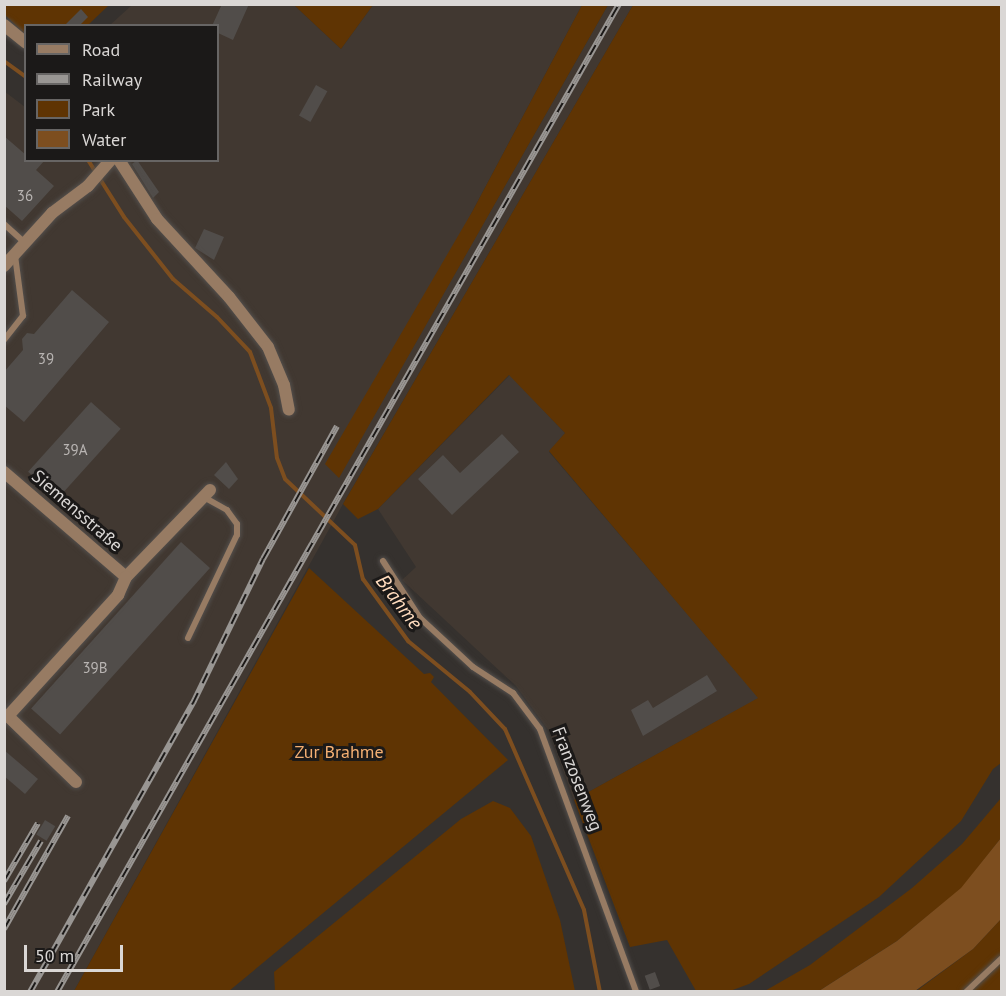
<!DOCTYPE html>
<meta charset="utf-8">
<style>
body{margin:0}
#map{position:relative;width:1006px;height:996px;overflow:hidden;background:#35312e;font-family:"PT Sans",sans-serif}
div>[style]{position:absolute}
.built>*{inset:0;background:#413831}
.green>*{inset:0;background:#5f3403}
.water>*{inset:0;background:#7d4e1f}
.stream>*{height:4px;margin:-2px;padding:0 2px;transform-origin:2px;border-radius:2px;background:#7d4e1f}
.building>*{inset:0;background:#514d4a;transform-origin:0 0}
.roads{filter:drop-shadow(0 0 2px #534f4c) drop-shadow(0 0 2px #534f4c)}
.lane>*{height:6px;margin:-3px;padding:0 3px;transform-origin:3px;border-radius:3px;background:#977b63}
.street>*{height:12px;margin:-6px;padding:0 6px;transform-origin:6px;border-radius:6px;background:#977b63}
.rail>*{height:6px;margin-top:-3px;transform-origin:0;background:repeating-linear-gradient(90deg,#1b1918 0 11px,#999693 0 22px);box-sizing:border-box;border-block:2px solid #999693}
span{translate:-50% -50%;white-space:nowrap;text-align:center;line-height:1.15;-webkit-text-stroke:6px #1b1918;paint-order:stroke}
.number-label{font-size:15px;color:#b8b4b2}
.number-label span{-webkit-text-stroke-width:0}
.street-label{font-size:18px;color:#dad7d5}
.park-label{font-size:18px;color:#f4af72}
.water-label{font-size:20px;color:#ffdcbe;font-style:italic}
.frame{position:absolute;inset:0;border:6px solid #dad7d5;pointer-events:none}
.legend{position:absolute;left:24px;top:24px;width:195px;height:138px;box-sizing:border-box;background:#1b1918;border:2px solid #676564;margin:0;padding:8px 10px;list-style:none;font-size:18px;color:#dad7d5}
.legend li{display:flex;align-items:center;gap:12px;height:30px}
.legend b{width:30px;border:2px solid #676564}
.scale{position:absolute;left:24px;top:945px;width:99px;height:27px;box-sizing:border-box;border:3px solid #dad7d5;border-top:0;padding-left:8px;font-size:18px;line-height:21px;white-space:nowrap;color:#dad7d5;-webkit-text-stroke:4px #1b1918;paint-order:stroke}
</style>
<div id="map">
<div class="built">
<div style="clip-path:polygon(132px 5px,294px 5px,341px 49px,373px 5px,582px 5px,472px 212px,339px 477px,608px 5px,633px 5px,343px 504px,74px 991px,5px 991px,4px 91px,25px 107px,26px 160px,218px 160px,218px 26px,110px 25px)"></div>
<div style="clip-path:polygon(510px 375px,565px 433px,549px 452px,759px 698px,574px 800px,549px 731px,516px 686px,402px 580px,416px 567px,378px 509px)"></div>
</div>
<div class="green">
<div style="clip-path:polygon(4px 5px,109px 5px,88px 25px,26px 26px,25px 34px,5px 15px)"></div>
<div style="clip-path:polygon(294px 5px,373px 5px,341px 49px)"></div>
<div style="clip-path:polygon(582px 5px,608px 5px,339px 478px,325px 464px,472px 212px)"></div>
<div style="clip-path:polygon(633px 5px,1001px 5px,1001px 763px,993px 769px,961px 821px,879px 897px,749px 984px,730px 991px,696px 991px,667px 940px,630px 947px,574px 800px,758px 698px,549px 451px,565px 433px,509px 375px,378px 509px,358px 519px,343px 504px)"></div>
<div style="clip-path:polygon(309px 568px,424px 674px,430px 673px,434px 677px,431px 682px,508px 760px,229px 991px,74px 991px)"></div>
<div style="clip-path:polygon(1001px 798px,1001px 838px,962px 888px,897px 941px,819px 991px,763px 992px,810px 965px,912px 888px,962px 844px)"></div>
<div style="clip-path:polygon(493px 801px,510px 808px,531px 836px,560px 920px,575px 991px,275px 991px,274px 972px,461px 819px)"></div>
<div style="clip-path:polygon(1001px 919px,1001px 991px,915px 992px,973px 949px)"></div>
</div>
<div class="water">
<div style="clip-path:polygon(1001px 838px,1001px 919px,973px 949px,915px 991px,819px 991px,897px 941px,961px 888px)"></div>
</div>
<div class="stream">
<div style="left:4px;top:61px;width:27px;rotate:36deg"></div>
<div style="left:88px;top:160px;width:67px;rotate:57.7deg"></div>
<div style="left:124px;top:217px;width:79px;rotate:51.7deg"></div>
<div style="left:173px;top:279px;width:58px;rotate:40.8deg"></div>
<div style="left:217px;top:317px;width:48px;rotate:46.7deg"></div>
<div style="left:250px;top:352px;width:60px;rotate:69.4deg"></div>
<div style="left:271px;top:408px;width:50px;rotate:83.2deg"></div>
<div style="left:277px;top:458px;width:22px;rotate:69deg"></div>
<div style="left:285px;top:479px;width:96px;rotate:43.3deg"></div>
<div style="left:355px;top:545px;width:35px;rotate:77deg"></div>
<div style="left:363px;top:579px;width:77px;rotate:54deg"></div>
<div style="left:408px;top:641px;width:80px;rotate:39.4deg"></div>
<div style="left:470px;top:692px;width:51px;rotate:46.6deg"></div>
<div style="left:505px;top:729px;width:197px;rotate:66.4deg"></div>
<div style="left:584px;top:910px;width:84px;rotate:79deg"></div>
</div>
<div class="building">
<div style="clip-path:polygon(222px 4px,249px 4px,233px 40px,218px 33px,218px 26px,212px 26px)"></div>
<div style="clip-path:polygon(81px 9px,88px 17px,79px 26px,64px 26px)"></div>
<div style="left:316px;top:85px;width:13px;height:35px;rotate:29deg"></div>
<div style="clip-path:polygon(4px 136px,26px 155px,26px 160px,45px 160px,36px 170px,54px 186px,22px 221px,4px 205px)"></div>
<div style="clip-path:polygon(137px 160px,159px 192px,153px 198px,132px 164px)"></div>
<div style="clip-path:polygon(204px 229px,224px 237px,214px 260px,195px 248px)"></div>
<div style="clip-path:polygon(72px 290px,109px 322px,24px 422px,4px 405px,4px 372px,23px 350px,22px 339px,27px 333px,34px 334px)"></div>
<div style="left:91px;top:402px;width:40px;height:94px;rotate:42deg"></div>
<div style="clip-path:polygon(502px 434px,519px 452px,452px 515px,418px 479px,443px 455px,460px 473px)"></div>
<div style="clip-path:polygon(226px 462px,238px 479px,229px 489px,214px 475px)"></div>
<div style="left:181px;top:542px;width:39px;height:224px;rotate:42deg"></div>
<div style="clip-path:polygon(707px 675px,717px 691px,643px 736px,631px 710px,648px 700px,653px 708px)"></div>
<div style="clip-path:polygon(4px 750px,38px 779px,25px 794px,4px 776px)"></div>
<div style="left:45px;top:820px;width:12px;height:17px;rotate:31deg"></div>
<div style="left:655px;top:972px;width:15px;height:11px;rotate:70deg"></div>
</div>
<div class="roads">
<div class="lane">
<div style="left:4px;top:224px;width:28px;rotate:42deg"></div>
<div style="left:4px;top:340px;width:31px;rotate:-52deg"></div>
<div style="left:23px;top:316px;width:62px;rotate:-97.5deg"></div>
<div style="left:383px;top:561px;width:68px;rotate:57deg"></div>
<div style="left:420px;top:618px;width:72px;rotate:42.8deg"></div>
<div style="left:473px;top:667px;width:48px;rotate:33deg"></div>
<div style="left:513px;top:693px;width:45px;rotate:53.1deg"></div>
<div style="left:540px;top:729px;width:280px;rotate:69.9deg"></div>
<div style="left:188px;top:638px;width:114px;rotate:-64.6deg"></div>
<div style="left:237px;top:535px;width:11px;rotate:-90deg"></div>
<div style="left:237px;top:524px;width:17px;rotate:-126deg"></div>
<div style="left:227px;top:510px;width:26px;rotate:-151deg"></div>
<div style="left:966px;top:992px;width:50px;rotate:-43.4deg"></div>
</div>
<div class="street">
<div style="left:4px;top:25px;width:28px;rotate:39deg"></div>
<div style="left:119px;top:160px;width:70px;rotate:57.2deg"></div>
<div style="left:157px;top:219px;width:106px;rotate:47.3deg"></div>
<div style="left:229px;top:297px;width:63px;rotate:52deg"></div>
<div style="left:268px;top:347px;width:41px;rotate:67.2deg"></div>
<div style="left:284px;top:385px;width:25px;rotate:79deg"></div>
<div style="left:4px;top:266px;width:72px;rotate:-47.8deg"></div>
<div style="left:52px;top:213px;width:45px;rotate:-36.9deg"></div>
<div style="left:88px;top:186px;width:35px;rotate:-49deg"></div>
<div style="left:4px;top:472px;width:161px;rotate:40.7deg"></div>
<div style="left:126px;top:577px;width:121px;rotate:-46deg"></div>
<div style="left:76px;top:782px;width:95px;rotate:-135.9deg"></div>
<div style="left:8px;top:716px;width:164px;rotate:-47.7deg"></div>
<div style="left:118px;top:595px;width:20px;rotate:-66deg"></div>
</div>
</div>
<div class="rail">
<div style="left:4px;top:881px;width:67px;rotate:-59.6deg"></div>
<div style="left:4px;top:904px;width:73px;rotate:-59.6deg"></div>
<div style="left:4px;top:929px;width:130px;rotate:-60.5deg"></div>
<div style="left:30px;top:992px;width:332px;rotate:-60.6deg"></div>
<div style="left:193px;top:703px;width:160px;rotate:-64.1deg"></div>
<div style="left:263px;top:559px;width:152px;rotate:-60.9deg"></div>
<div style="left:57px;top:992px;width:1137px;rotate:-60.37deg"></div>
</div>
<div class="number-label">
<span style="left:25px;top:196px">36</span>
<span style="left:46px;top:359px">39</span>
<span style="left:75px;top:450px">39A</span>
<span style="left:95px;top:668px">39B</span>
</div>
<div class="street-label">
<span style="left:77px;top:511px;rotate:41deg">Siemensstraße</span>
<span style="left:577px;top:779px;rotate:69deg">Franzosenweg</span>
</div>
<div class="park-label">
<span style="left:339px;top:752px">Zur Brahme</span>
</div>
<div class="water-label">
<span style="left:399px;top:602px;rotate:53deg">Brahme</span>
</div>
<div class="frame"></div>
<ul class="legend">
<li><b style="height:8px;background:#977b63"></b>Road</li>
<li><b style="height:8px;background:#999693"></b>Railway</li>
<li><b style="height:16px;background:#5f3403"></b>Park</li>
<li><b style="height:16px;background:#7d4e1f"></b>Water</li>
</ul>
<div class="scale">50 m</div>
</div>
